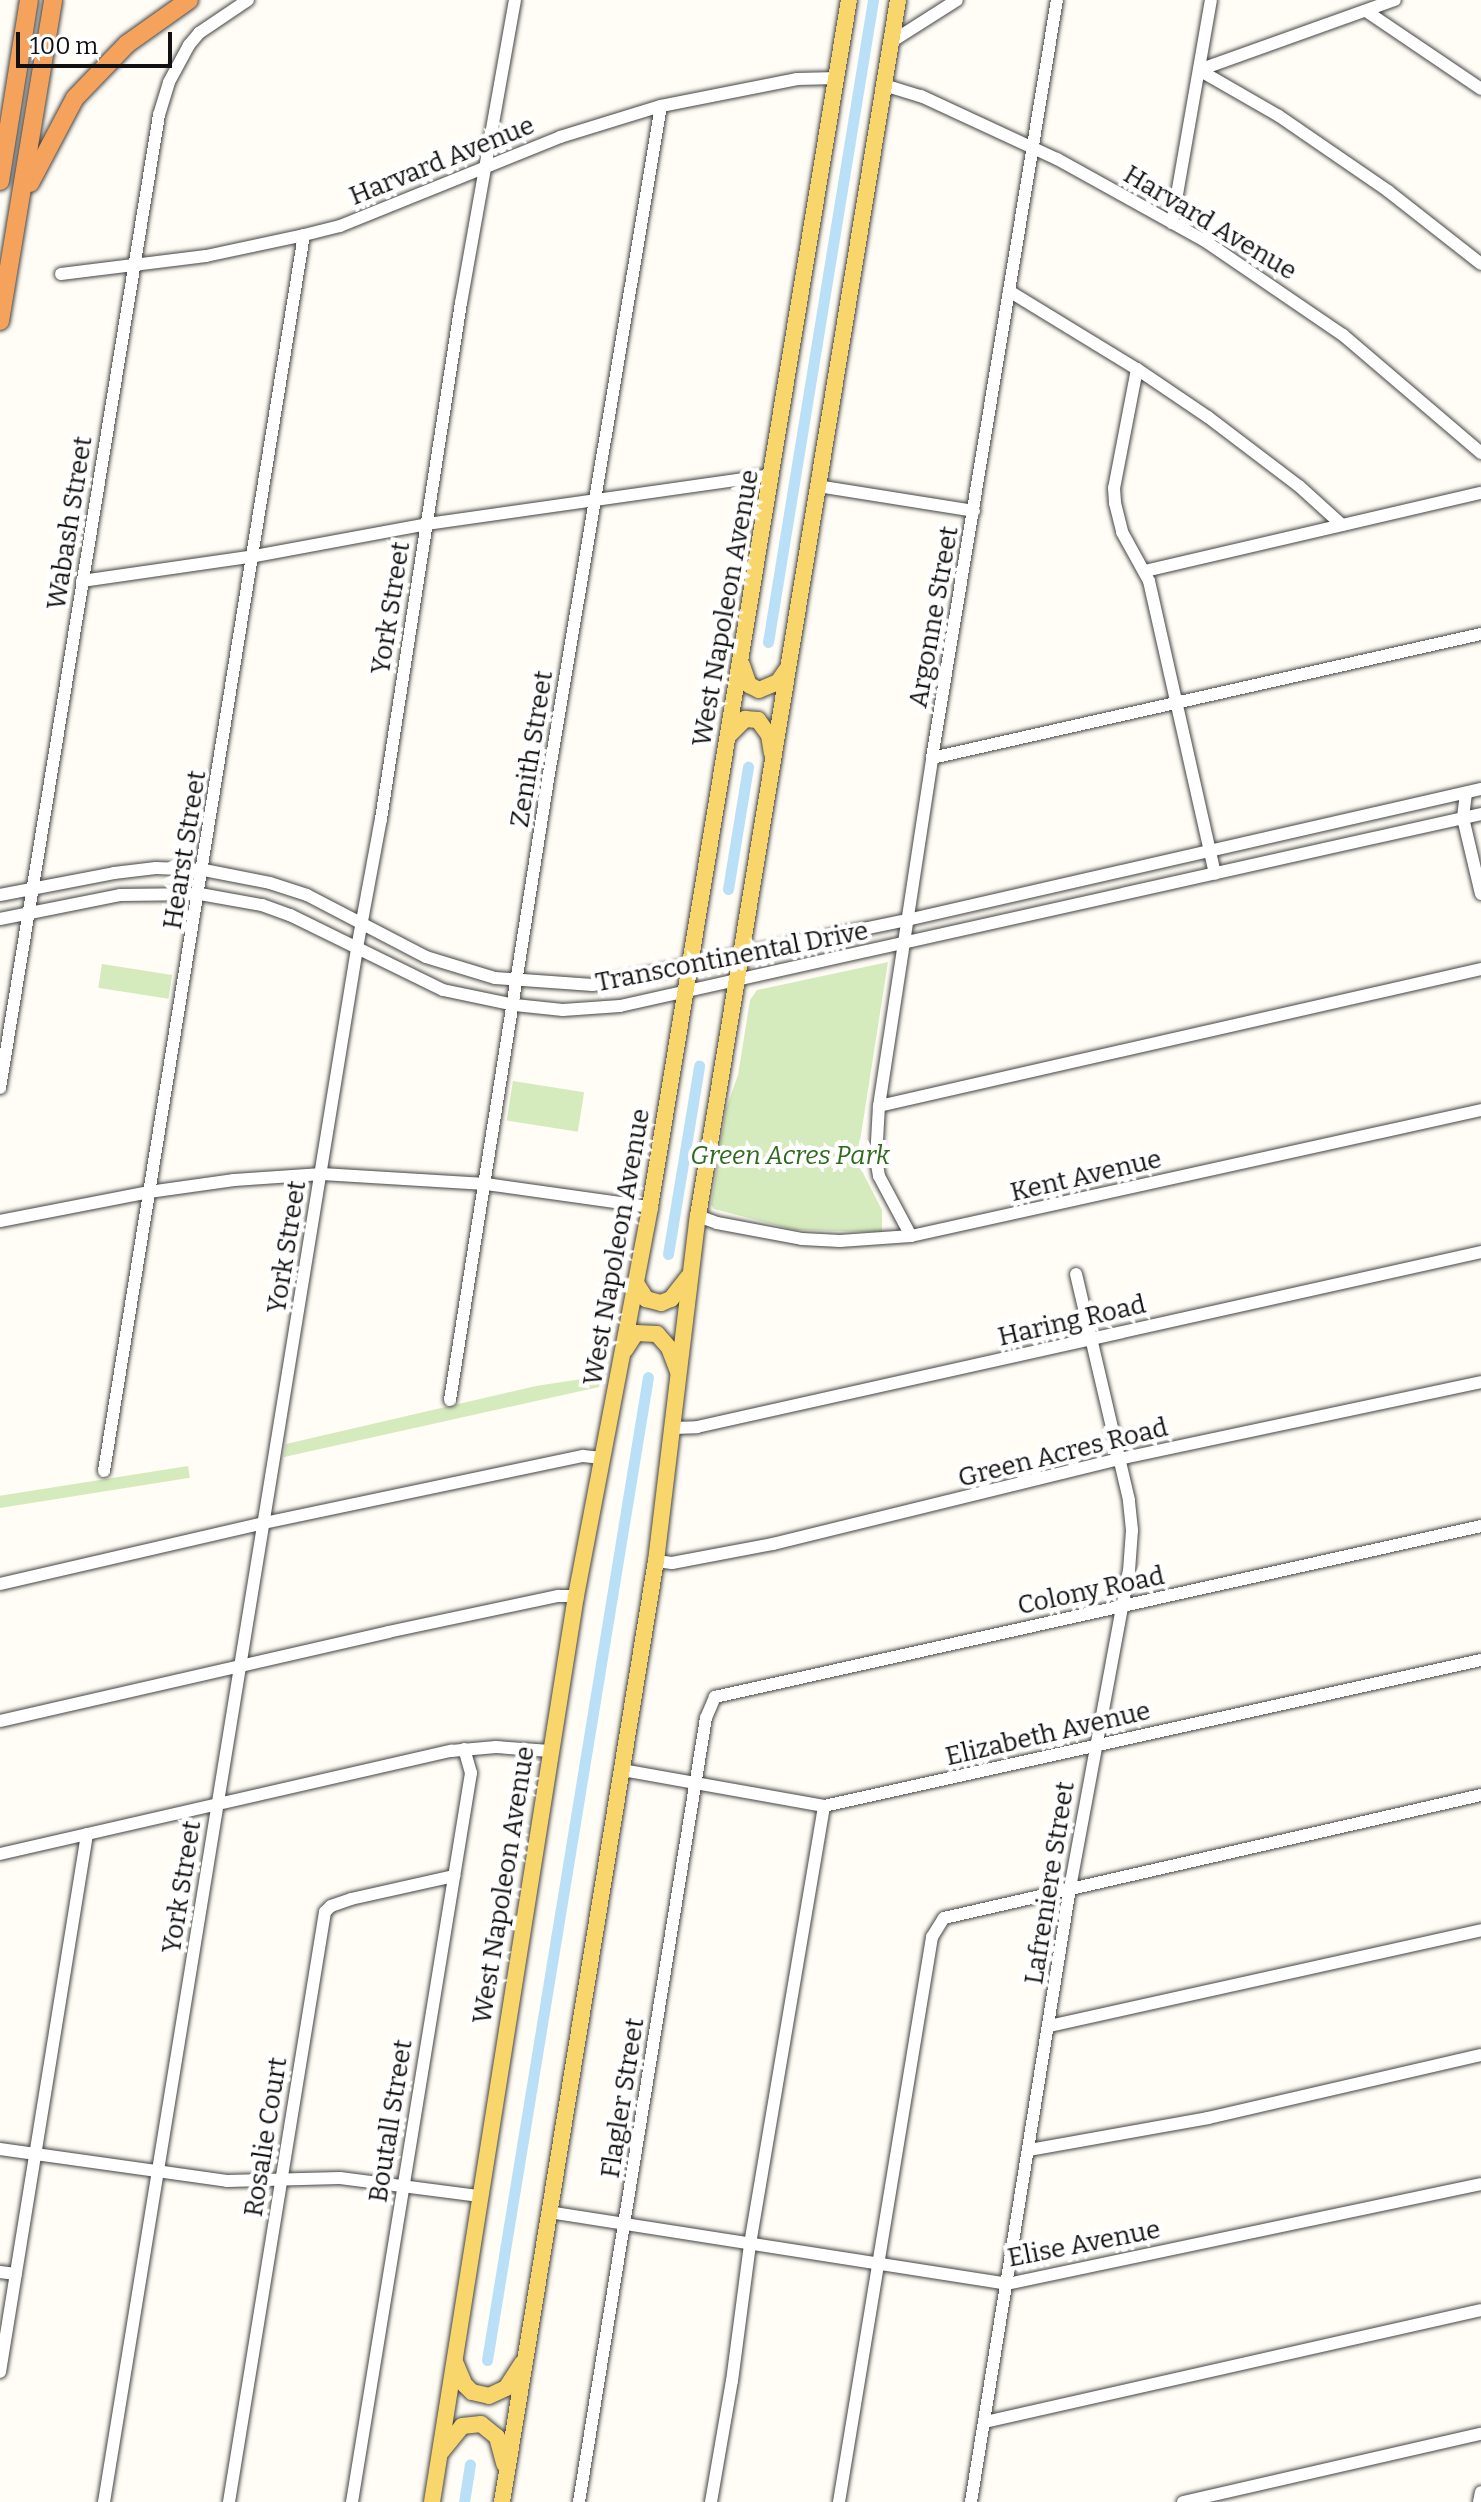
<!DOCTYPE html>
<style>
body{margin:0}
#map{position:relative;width:1481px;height:2502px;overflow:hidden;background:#fffdf5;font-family:Bitter,serif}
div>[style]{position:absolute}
.green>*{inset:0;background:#d5ebbd;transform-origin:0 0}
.canal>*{height:11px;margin:-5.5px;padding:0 5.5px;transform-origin:5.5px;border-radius:5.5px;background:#b9e0f7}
.roads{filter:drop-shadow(0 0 2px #444) drop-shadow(0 0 2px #444)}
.minor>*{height:12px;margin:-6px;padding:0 6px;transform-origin:6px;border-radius:6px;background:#fff}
.major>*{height:16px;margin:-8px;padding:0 8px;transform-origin:8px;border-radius:8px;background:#f9d66b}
.highway>*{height:18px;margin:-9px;padding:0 9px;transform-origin:9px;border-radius:9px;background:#f5a25d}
span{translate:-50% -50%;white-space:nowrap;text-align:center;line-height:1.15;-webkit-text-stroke:8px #fff;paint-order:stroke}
.street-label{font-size:26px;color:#111}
.park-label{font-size:26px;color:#2f6b1f;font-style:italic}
.scale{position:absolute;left:16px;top:32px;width:156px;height:36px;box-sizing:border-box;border:4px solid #111;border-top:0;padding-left:10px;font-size:24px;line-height:28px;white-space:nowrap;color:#111;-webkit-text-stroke:6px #fff;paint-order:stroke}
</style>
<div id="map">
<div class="green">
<div style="clip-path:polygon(888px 962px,860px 1141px,863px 1173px,882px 1210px,882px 1232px,795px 1230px,714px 1209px,711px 1205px,726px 1109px,738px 1075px,750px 1000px,757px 990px)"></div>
<div style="left:102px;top:964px;width:71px;height:24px;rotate:9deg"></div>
<div style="left:513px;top:1081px;width:72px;height:40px;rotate:9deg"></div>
<div style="clip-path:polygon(601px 1376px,599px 1387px,284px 1457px,286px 1444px,536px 1386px)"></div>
<div style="left:188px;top:1466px;width:12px;height:193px;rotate:81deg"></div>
</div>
<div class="canal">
<div style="left:768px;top:642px;width:651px;rotate:-80.71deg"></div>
<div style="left:728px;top:889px;width:124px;rotate:-80.7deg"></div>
<div style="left:668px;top:1254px;width:191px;rotate:-80.6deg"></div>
<div style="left:487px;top:2360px;width:996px;rotate:-80.7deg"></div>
<div style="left:464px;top:2502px;width:38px;rotate:-81deg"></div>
</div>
<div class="roads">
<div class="minor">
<div style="left:1366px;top:11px;width:139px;rotate:34.1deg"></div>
<div style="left:891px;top:42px;width:78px;rotate:-32.5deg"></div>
<div style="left:1199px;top:70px;width:92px;rotate:29.9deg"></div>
<div style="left:1279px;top:116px;width:132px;rotate:34.5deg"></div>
<div style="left:1388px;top:191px;width:118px;rotate:38.1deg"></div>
<div style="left:1199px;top:70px;width:208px;rotate:-19.7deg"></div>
<div style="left:884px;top:85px;width:39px;rotate:17deg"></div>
<div style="left:921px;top:96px;width:150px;rotate:24.9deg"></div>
<div style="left:1057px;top:159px;width:169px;rotate:29deg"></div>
<div style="left:1205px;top:241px;width:167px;rotate:34.3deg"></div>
<div style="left:1343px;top:335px;width:182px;rotate:40.5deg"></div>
<div style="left:1172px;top:223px;width:226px;rotate:-80.1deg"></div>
<div style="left:61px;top:274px;width:146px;rotate:-7.1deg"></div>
<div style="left:206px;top:256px;width:100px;rotate:-12.1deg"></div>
<div style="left:304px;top:235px;width:37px;rotate:-14deg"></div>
<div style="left:340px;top:226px;width:237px;rotate:-22deg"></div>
<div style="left:560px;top:137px;width:106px;rotate:-17.1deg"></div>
<div style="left:661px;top:106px;width:139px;rotate:-11.2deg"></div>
<div style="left:797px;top:79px;width:40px;rotate:-1.4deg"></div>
<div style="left:1009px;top:291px;width:150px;rotate:31.4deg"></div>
<div style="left:1137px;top:369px;width:86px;rotate:34.1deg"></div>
<div style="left:1208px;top:417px;width:114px;rotate:37.2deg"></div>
<div style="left:1299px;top:486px;width:58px;rotate:42.2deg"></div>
<div style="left:1137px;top:369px;width:121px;rotate:100.9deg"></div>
<div style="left:1114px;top:488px;width:15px;rotate:86deg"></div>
<div style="left:1115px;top:503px;width:30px;rotate:76deg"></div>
<div style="left:1122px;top:532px;width:56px;rotate:61.1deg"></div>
<div style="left:1149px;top:581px;width:300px;rotate:77.3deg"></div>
<div style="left:818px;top:486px;width:158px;rotate:9.1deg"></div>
<div style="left:1145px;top:571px;width:345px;rotate:-13.1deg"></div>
<div style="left:82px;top:581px;width:175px;rotate:-8.2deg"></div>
<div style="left:255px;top:556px;width:175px;rotate:-10.5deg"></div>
<div style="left:427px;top:524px;width:348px;rotate:-8.1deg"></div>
<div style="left:932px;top:758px;width:563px;rotate:-12.73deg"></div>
<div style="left:1466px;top:793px;width:25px;rotate:97deg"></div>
<div style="left:1463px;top:818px;width:78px;rotate:76.7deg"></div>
<div style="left:0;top:895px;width:116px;rotate:-10.9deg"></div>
<div style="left:114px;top:873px;width:42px;rotate:-6.8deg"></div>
<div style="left:156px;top:868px;width:48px;rotate:2.4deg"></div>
<div style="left:204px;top:870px;width:67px;rotate:11.1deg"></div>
<div style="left:270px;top:883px;width:39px;rotate:18deg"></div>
<div style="left:307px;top:895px;width:134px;rotate:27.5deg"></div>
<div style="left:426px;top:957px;width:72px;rotate:16.9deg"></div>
<div style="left:495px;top:978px;width:98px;rotate:4.1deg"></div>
<div style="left:593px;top:985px;width:321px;rotate:-11.7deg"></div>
<div style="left:907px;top:920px;width:589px;rotate:-12.86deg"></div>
<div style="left:0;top:919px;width:122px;rotate:-11.3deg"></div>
<div style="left:120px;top:895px;width:80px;rotate:-0.7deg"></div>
<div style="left:200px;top:894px;width:63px;rotate:10.1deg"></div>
<div style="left:262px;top:905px;width:30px;rotate:20deg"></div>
<div style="left:290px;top:915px;width:170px;rotate:26.1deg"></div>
<div style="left:443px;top:990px;width:74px;rotate:11.8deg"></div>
<div style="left:515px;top:1005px;width:48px;rotate:5.9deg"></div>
<div style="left:563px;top:1010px;width:57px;rotate:-4deg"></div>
<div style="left:620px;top:1006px;width:882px;rotate:-12.57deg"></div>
<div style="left:0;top:1088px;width:986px;rotate:-80.72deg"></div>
<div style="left:159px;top:115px;width:34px;rotate:-73deg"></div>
<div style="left:169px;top:82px;width:42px;rotate:-61.6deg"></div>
<div style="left:189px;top:45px;width:16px;rotate:-50deg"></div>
<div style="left:199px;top:33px;width:59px;rotate:-34deg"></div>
<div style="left:879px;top:1106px;width:617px;rotate:-12.82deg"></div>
<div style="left:698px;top:1216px;width:20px;rotate:20deg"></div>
<div style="left:717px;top:1223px;width:86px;rotate:10.7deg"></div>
<div style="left:802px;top:1239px;width:38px;rotate:3deg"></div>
<div style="left:840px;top:1241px;width:71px;rotate:-4deg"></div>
<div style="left:911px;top:1236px;width:584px;rotate:-12.46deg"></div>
<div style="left:0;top:1221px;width:152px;rotate:-11deg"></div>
<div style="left:149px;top:1192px;width:86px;rotate:-8deg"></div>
<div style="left:234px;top:1180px;width:88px;rotate:-3.9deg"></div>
<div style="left:322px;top:1174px;width:164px;rotate:3.5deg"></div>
<div style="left:486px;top:1184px;width:166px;rotate:8deg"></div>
<div style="left:911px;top:1236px;width:68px;rotate:-118.1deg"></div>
<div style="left:879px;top:1176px;width:17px;rotate:-100deg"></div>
<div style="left:876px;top:1159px;width:53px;rotate:-86.8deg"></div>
<div style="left:879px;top:1106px;width:352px;rotate:-81.3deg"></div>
<div style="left:932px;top:758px;width:768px;rotate:-80.64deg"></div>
<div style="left:450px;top:1400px;width:628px;rotate:-81.02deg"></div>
<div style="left:548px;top:780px;width:683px;rotate:-80.48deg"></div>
<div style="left:673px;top:1428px;width:24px;rotate:-2deg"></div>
<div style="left:697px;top:1427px;width:803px;rotate:-12.58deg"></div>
<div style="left:104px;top:1471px;width:1252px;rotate:-80.81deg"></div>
<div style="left:656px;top:1561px;width:16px;rotate:7deg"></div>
<div style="left:672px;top:1563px;width:103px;rotate:-10.7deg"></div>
<div style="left:773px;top:1544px;width:356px;rotate:-13.8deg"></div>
<div style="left:1119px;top:1459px;width:370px;rotate:-12deg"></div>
<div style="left:0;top:1584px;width:271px;rotate:-13deg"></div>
<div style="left:264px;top:1523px;width:326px;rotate:-11.9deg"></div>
<div style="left:583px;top:1456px;width:19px;rotate:6deg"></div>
<div style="left:0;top:1721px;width:398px;rotate:-12.9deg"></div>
<div style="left:388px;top:1632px;width:174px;rotate:-12deg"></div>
<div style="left:558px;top:1596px;width:18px"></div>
<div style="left:622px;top:1770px;width:205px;rotate:10.1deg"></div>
<div style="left:824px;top:1806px;width:673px;rotate:-12.53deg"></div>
<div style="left:0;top:1854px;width:463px;rotate:-12.9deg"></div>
<div style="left:451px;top:1751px;width:45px;rotate:-5.1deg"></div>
<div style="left:496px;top:1747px;width:54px;rotate:4.2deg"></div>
<div style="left:1049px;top:2026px;width:443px;rotate:-12.5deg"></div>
<div style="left:0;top:2149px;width:229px;rotate:8deg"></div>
<div style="left:227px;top:2181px;width:113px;rotate:-1.5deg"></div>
<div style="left:340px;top:2178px;width:139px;rotate:7.4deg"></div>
<div style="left:1029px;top:2150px;width:182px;rotate:-10.1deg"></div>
<div style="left:1208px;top:2118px;width:280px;rotate:-13deg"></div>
<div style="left:549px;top:2212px;width:464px;rotate:8.9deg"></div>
<div style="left:1007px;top:2284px;width:484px;rotate:-11.9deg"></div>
<div style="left:0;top:2272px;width:16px;rotate:7deg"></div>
<div style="left:0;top:2372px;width:545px;rotate:-80.81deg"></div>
<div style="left:985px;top:2422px;width:508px;rotate:-12.72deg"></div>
<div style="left:104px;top:2502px;width:1574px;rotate:-80.75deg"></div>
<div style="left:357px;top:948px;width:131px;rotate:-79.5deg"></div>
<div style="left:381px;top:819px;width:522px;rotate:-81.19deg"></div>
<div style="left:461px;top:303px;width:308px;rotate:-79.9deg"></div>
<div style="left:229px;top:2502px;width:598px;rotate:-80.76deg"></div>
<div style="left:325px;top:1912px;width:8px;rotate:-45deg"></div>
<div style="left:331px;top:1906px;width:21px;rotate:-19deg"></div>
<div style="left:351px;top:1899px;width:106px;rotate:-12.6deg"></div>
<div style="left:352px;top:2502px;width:739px;rotate:-80.73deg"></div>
<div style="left:471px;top:1773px;width:25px;rotate:-106deg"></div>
<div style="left:579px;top:2502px;width:794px;rotate:-80.8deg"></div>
<div style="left:706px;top:1718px;width:23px;rotate:-67deg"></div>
<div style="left:715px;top:1697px;width:785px;rotate:-12.58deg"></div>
<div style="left:711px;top:2502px;width:123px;rotate:-80.2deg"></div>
<div style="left:732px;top:2381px;width:138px;rotate:-82.5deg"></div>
<div style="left:750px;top:2244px;width:444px;rotate:-80.4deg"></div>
<div style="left:839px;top:2502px;width:573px;rotate:-80.65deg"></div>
<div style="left:932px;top:1937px;width:22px;rotate:-58deg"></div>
<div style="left:944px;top:1918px;width:551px;rotate:-12.9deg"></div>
<div style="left:971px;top:2502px;width:622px;rotate:-80.84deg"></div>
<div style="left:1070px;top:1888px;width:322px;rotate:-79.5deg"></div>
<div style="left:1129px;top:1571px;width:41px;rotate:-85.8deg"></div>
<div style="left:1132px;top:1530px;width:30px;rotate:-96deg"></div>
<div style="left:1129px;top:1500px;width:232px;rotate:-103.2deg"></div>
<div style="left:1183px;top:2502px;width:306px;rotate:-12.9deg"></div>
<div style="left:1479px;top:2502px;width:10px;rotate:-79deg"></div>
</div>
<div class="major">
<div style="left:742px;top:665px;width:21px;rotate:71deg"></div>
<div style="left:749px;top:685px;width:11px;rotate:27deg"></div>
<div style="left:759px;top:690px;width:21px;rotate:-23deg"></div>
<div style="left:778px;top:682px;width:16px;rotate:-55deg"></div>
<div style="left:729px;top:735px;width:23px;rotate:-45deg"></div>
<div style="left:745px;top:719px;width:13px;rotate:4deg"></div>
<div style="left:758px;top:720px;width:19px;rotate:54deg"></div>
<div style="left:769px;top:735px;width:18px;rotate:81deg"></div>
<div style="left:636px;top:1283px;width:19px;rotate:58deg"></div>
<div style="left:646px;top:1299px;width:16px;rotate:15deg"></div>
<div style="left:661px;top:1303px;width:11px;rotate:-22deg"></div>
<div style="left:671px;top:1299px;width:28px;rotate:-52deg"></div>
<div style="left:625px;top:1350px;width:20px;rotate:-57deg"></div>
<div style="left:636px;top:1333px;width:21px;rotate:3deg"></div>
<div style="left:657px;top:1334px;width:18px;rotate:49deg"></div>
<div style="left:669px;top:1348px;width:25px;rotate:69deg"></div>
<div style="left:455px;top:2362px;width:25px;rotate:67deg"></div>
<div style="left:465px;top:2385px;width:10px;rotate:45deg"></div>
<div style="left:472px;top:2392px;width:17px;rotate:13deg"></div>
<div style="left:489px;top:2396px;width:19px;rotate:-25deg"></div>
<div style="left:506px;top:2388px;width:30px;rotate:-57deg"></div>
<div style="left:442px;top:2451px;width:32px;rotate:-51deg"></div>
<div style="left:462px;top:2426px;width:19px;rotate:-6deg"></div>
<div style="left:481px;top:2424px;width:21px;rotate:39deg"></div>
<div style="left:497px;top:2437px;width:28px;rotate:75deg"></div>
<div style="left:432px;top:2502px;width:917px;rotate:-80.97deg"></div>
<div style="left:576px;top:1596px;width:396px;rotate:-79.2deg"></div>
<div style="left:650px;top:1207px;width:1223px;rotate:-80.64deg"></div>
<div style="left:502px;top:2502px;width:954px;rotate:-80.71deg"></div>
<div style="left:656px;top:1561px;width:348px;rotate:-83.1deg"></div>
<div style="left:698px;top:1216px;width:1232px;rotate:-80.66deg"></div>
</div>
<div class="highway">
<div style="left:0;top:181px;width:183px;rotate:-80.9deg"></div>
<div style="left:30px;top:183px;width:96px;rotate:-62.1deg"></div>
<div style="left:75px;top:98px;width:75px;rotate:-46.1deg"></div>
<div style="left:127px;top:44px;width:76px;rotate:-35.4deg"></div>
<div style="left:0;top:321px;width:325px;rotate:-80.6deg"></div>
</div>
</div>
<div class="street-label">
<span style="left:442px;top:161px;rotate:-22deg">Harvard Avenue</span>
<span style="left:1210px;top:223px;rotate:31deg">Harvard Avenue</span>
<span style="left:70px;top:523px;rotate:-81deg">Wabash Street</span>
<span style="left:391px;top:608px;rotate:-81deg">York Street</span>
<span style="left:726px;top:608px;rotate:-80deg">West Napoleon Avenue</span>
<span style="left:934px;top:617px;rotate:-80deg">Argonne Street</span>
<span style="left:532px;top:749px;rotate:-81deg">Zenith Street</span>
<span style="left:185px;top:850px;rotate:-81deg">Hearst Street</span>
<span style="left:732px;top:957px;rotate:-11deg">Transcontinental Drive</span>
<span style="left:1086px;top:1176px;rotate:-13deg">Kent Avenue</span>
<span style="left:287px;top:1247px;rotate:-81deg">York Street</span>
<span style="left:617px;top:1247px;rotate:-80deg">West Napoleon Avenue</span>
<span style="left:1072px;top:1321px;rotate:-13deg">Haring Road</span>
<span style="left:1063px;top:1453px;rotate:-14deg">Green Acres Road</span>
<span style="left:1091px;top:1591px;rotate:-12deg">Colony Road</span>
<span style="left:1048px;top:1734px;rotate:-13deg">Elizabeth Avenue</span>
<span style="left:1050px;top:1883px;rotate:-81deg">Lafreniere Street</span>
<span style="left:504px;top:1885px;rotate:-81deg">West Napoleon Avenue</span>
<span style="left:182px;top:1887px;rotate:-81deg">York Street</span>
<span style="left:623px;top:2098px;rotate:-81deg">Flagler Street</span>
<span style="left:391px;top:2121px;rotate:-81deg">Boutall Street</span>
<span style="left:266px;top:2137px;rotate:-81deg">Rosalie Court</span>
<span style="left:1084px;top:2244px;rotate:-11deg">Elise Avenue</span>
</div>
<div class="park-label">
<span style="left:790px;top:1156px">Green Acres Park</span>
</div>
<div class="scale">100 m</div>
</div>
